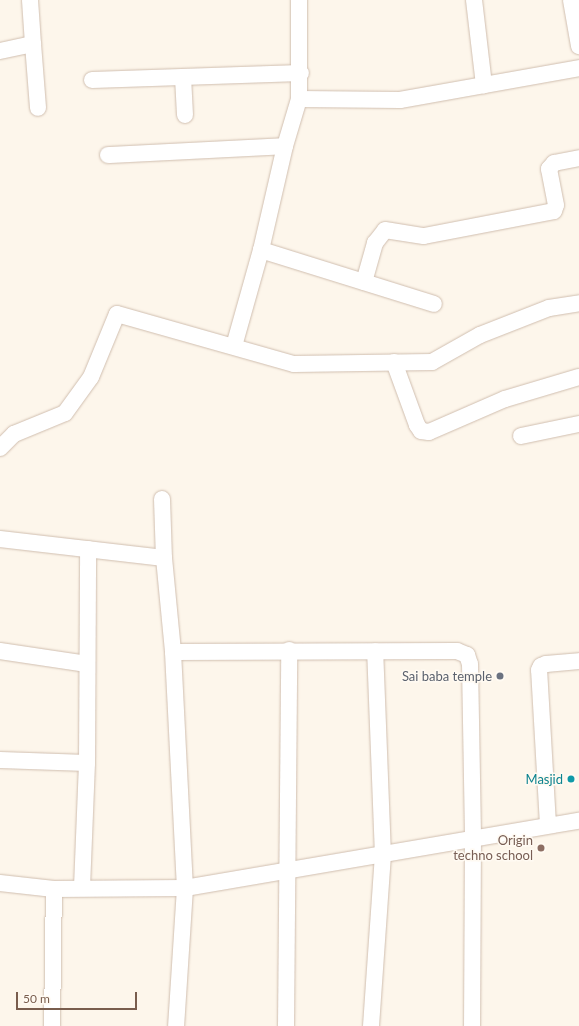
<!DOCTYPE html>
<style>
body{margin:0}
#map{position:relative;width:579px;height:1026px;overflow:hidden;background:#fdf6eb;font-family:Lato,sans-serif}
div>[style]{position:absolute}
.roads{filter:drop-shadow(0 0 1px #d0beaf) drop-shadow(0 0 1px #d0beaf)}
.minor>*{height:16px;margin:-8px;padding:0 8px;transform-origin:8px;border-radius:8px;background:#fff}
.dots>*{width:11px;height:11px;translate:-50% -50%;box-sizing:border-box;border:2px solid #fffaf2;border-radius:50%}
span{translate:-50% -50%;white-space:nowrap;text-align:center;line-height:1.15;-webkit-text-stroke:3px #fffaf2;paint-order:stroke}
.worship-label{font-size:13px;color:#5b616d}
.right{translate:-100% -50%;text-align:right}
.culture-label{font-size:13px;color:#0d838f}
.education-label{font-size:13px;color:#785e54}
.scale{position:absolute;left:16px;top:992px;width:121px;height:18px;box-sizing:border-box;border:2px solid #795d4d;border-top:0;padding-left:5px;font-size:12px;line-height:14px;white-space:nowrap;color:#795d4d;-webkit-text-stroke:3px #fffaf2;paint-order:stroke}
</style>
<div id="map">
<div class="roads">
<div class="minor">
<div style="left:474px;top:0;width:86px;rotate:83.3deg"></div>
<div style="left:571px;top:0;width:47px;rotate:80.1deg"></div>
<div style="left:33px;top:44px;width:64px;rotate:85.5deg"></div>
<div style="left:0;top:51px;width:34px;rotate:-12deg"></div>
<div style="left:33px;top:44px;width:44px;rotate:-93.9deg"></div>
<div style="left:183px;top:77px;width:38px;rotate:87deg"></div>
<div style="left:92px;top:80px;width:209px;rotate:-1.9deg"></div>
<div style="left:299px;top:99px;width:101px;rotate:0.6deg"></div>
<div style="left:400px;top:100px;width:182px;rotate:-10.1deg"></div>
<div style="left:108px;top:155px;width:177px;rotate:-2.9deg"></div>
<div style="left:261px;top:250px;width:181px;rotate:17.3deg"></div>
<div style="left:364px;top:282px;width:41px;rotate:-74.2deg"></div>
<div style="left:375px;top:243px;width:16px;rotate:-52deg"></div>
<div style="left:385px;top:230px;width:39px;rotate:9deg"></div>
<div style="left:424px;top:236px;width:132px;rotate:-10.9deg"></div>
<div style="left:554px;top:211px;width:6px;rotate:-72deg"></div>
<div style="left:556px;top:205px;width:37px;rotate:-101deg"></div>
<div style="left:549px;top:169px;width:8px;rotate:-50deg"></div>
<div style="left:554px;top:163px;width:25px;rotate:-11deg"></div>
<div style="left:234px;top:346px;width:100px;rotate:-74.3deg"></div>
<div style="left:261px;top:250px;width:107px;rotate:-77deg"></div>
<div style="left:285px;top:146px;width:49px;rotate:-73.4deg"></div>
<div style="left:299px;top:99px;width:99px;rotate:-90deg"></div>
<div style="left:394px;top:362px;width:67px;rotate:69.9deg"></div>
<div style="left:417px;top:425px;width:7px;rotate:56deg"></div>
<div style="left:421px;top:431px;width:8px;rotate:7deg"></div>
<div style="left:429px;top:432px;width:83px;rotate:-23.5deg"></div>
<div style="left:505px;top:399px;width:77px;rotate:-16.6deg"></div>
<div style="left:521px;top:436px;width:59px;rotate:-11.7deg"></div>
<div style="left:0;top:448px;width:20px;rotate:-45deg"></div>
<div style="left:14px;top:434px;width:55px;rotate:-22.4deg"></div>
<div style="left:65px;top:413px;width:44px;rotate:-54.2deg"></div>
<div style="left:91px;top:377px;width:68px;rotate:-67.6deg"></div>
<div style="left:117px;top:314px;width:184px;rotate:15.8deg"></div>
<div style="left:294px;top:364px;width:138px;rotate:-0.8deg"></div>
<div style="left:432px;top:362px;width:55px;rotate:-29.4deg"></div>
<div style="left:480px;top:335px;width:74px;rotate:-21.4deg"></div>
<div style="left:549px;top:308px;width:30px;rotate:-9deg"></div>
<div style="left:162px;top:499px;width:59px;rotate:88.1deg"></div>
<div style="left:0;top:539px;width:165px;rotate:6.6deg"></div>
<div style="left:164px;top:558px;width:94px;rotate:84.5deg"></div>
<div style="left:173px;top:652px;width:236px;rotate:87.1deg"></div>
<div style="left:185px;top:888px;width:138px;rotate:93.7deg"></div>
<div style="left:0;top:651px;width:88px;rotate:8.5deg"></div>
<div style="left:173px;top:652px;width:284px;rotate:-0.2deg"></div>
<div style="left:457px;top:651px;width:11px;rotate:22deg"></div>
<div style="left:467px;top:655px;width:9px;rotate:72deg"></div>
<div style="left:470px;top:664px;width:174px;rotate:89deg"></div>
<div style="left:473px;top:838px;width:188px;rotate:90.3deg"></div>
<div style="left:0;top:760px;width:87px;rotate:2deg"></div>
<div style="left:87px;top:763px;width:124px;rotate:92.3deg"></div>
<div style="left:87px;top:763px;width:214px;rotate:-89.7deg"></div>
<div style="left:548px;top:825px;width:155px;rotate:-93.3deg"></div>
<div style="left:539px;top:670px;width:4px;rotate:-63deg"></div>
<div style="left:541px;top:666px;width:5px;rotate:-22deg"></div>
<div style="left:546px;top:664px;width:33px;rotate:-5deg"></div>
<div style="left:0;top:883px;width:54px;rotate:6.3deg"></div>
<div style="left:54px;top:889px;width:131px;rotate:-0.4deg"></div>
<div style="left:185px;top:888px;width:400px;rotate:-9.7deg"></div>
<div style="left:52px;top:1026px;width:137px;rotate:-89.2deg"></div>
<div style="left:286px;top:1026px;width:376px;rotate:-89.5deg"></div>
<div style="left:371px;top:1026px;width:170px;rotate:-86deg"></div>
<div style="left:383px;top:856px;width:205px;rotate:-92.2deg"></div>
</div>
</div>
<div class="dots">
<div style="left:500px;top:676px;background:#6b7280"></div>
<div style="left:571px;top:779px;background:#0f9aa8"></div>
<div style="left:541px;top:848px;background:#8d6e63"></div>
</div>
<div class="worship-label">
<span class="right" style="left:492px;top:676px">Sai baba temple</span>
</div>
<div class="culture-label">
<span class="right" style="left:563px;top:779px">Masjid</span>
</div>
<div class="education-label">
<span class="right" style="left:533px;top:848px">Origin<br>techno school</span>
</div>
<div class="scale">50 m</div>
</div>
